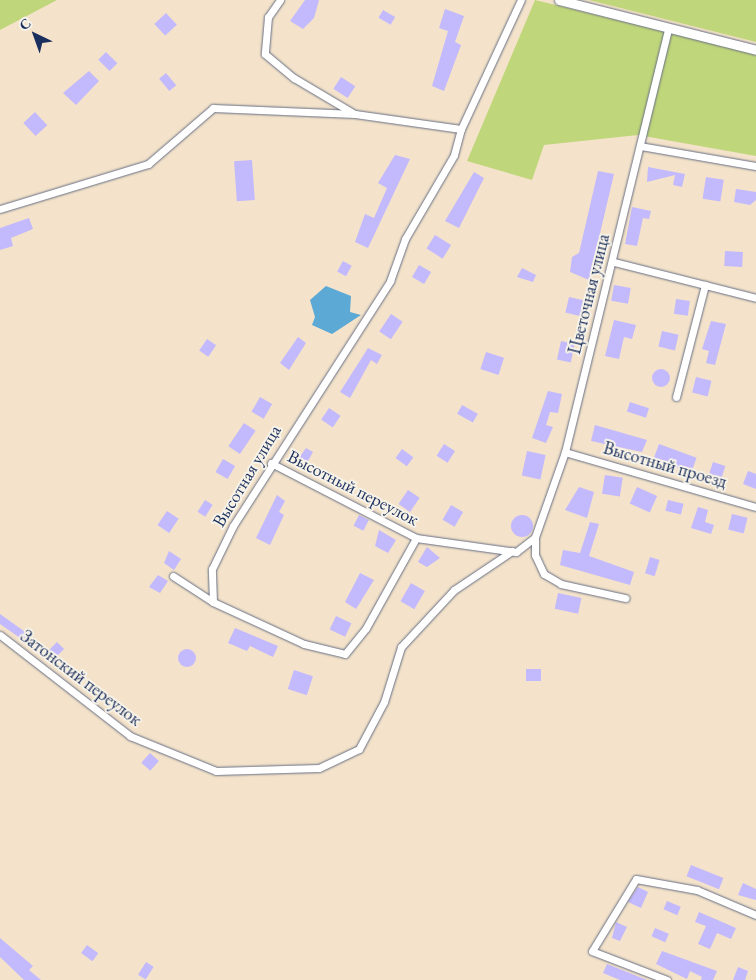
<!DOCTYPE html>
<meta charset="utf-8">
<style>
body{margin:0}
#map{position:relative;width:756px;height:980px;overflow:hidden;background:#f4e3ca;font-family:"EB Garamond",serif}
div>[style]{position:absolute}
.green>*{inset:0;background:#c0d67a}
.water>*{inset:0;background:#5ca9d5}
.building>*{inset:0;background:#c3b9fd;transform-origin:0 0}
.round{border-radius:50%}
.roads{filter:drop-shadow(0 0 1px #676e84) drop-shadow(0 0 1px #676e84)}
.minor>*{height:7px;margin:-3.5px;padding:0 3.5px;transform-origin:3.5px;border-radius:3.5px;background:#fff}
.tertiary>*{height:9px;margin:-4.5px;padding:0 4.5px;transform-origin:4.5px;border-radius:4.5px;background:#fff}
span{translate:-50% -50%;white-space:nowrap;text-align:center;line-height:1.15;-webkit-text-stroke:4px #f7f3e8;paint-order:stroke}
.street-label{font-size:18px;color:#1b2f5e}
.north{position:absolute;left:10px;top:10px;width:50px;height:50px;-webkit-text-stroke:4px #f7f3e8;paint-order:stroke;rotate:318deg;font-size:14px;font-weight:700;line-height:20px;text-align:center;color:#1b2f5e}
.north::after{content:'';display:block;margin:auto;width:18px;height:22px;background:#1b2f5e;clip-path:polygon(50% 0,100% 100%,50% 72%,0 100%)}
</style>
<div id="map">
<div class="green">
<div style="clip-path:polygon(0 0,57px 0,0 30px)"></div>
<div style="clip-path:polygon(535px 0,756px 54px,756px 156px,638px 135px,544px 145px,532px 180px,467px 161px)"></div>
<div style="clip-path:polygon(589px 0,756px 0,756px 42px)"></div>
</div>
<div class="water">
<div style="clip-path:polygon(326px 286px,351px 296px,350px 312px,361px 315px,332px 334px,312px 325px,315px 317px,310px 300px)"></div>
</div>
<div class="building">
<div style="clip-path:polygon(305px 0,319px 0,314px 18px,303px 29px,290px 21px)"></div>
<div style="clip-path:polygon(445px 9px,464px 16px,455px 42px,461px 45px,444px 91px,432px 86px,448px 31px,439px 28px)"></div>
<div style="left:383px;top:10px;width:14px;height:9px;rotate:30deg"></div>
<div style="left:166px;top:13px;width:16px;height:16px;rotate:47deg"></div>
<div style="left:106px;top:52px;width:16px;height:11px;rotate:45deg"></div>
<div style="clip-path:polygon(89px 71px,99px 81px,76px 105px,63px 93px)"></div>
<div style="left:166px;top:73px;width:16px;height:9px;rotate:50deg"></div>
<div style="left:341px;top:77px;width:17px;height:14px;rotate:33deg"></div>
<div style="left:35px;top:112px;width:18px;height:16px;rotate:47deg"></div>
<div style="clip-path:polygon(395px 155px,410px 159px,368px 248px,355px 242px,365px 214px,374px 218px,387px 188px,378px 183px)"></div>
<div style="left:252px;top:160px;width:40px;height:18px;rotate:86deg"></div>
<div style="clip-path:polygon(648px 167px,685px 174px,682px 187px,673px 185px,675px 175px,647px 182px)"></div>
<div style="clip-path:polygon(598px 171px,614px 174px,589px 280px,570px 272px,572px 257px,579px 253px)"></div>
<div style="clip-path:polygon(474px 172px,484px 178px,459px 228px,445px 221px)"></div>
<div style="left:706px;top:177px;width:18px;height:22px;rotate:9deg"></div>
<div style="clip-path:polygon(736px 189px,756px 192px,756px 200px,750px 205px,734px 202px)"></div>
<div style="clip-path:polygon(632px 207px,651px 211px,649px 219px,643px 218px,637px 246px,625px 244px)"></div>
<div style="clip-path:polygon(29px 218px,33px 229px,11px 238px,13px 246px,0 250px,0 228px)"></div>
<div style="left:435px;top:235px;width:19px;height:16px;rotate:32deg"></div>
<div style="left:725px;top:251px;width:18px;height:15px;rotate:3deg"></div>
<div style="left:343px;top:261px;width:10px;height:12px;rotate:29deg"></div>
<div style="left:419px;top:265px;width:14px;height:14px;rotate:30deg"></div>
<div style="clip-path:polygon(522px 268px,536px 275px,533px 282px,517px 277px)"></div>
<div style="left:614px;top:285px;width:17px;height:16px;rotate:10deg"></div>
<div style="left:569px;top:297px;width:18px;height:16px;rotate:13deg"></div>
<div style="left:676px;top:299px;width:14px;height:15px;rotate:8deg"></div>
<div style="left:391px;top:314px;width:14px;height:21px;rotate:34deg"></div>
<div style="clip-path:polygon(614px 320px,636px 325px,632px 339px,624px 337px,619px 359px,605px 356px)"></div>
<div style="clip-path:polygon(711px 321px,726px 324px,715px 365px,706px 363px,709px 351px,702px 349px)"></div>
<div style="left:662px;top:331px;width:17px;height:16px;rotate:13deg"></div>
<div style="clip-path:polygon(298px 337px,306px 343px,289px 370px,280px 363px)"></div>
<div style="left:207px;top:339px;width:11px;height:14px;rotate:34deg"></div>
<div style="left:561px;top:341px;width:14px;height:19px;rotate:12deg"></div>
<div style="clip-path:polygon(368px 348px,382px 355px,377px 364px,371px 360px,350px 398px,340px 392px)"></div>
<div style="left:486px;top:352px;width:19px;height:18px;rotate:18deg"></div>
<div class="round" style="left:652px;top:369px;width:18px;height:18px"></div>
<div style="left:696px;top:377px;width:16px;height:16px;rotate:14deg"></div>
<div style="clip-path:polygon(548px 391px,562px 394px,558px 413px,550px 412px,546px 425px,553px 427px,546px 443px,532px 438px)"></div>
<div style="left:260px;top:397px;width:14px;height:17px;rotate:30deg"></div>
<div style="left:630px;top:402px;width:20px;height:10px;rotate:18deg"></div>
<div style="left:462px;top:405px;width:18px;height:10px;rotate:29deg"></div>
<div style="left:329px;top:408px;width:14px;height:14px;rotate:34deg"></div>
<div style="left:244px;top:423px;width:14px;height:28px;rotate:34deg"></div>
<div style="clip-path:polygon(595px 425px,647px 440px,642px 452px,591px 441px)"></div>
<div style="left:444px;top:444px;width:13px;height:14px;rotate:32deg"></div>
<div style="left:659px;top:444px;width:40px;height:16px;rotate:20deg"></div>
<div style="clip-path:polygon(306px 448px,313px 452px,305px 466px,297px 461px)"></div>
<div style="left:402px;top:449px;width:14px;height:11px;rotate:36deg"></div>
<div style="left:527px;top:451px;width:19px;height:25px;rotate:12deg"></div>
<div style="left:223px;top:459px;width:14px;height:15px;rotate:30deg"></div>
<div style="left:713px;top:462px;width:13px;height:12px;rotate:18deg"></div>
<div style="clip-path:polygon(748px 471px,756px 474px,756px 489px,743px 484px)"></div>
<div style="left:605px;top:475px;width:18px;height:19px;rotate:9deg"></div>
<div style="clip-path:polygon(579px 487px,594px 492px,587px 518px,565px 510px)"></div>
<div style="left:637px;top:487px;width:22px;height:18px;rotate:24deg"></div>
<div style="left:408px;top:490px;width:14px;height:17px;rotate:34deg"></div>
<div style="clip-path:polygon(277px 495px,285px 501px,279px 512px,284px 515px,270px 545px,256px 538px)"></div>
<div style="left:205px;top:500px;width:9px;height:14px;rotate:32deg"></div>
<div style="left:668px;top:500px;width:16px;height:11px;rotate:14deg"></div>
<div style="left:451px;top:505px;width:14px;height:17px;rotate:30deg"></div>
<div style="clip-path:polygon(698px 507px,708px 510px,705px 522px,714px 525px,711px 534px,691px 528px)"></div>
<div style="left:167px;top:511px;width:14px;height:17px;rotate:34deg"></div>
<div style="left:732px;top:514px;width:16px;height:16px;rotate:14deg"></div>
<div style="left:359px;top:515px;width:11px;height:12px;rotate:27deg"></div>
<div class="round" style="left:511px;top:515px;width:22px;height:22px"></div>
<div style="clip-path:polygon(590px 522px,599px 524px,589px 556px,634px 572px,630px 585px,560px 565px,563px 550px,580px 553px)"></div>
<div style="clip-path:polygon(379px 530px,396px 540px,388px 553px,375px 546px)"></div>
<div style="clip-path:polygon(427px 547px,440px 558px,427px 567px,418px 562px)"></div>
<div style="clip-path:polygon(169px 551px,181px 559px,174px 570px,164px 563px)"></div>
<div style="left:650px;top:557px;width:10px;height:17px;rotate:17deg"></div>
<div style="clip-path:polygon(360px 573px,374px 580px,356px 609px,345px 602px)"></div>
<div style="clip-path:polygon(158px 575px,168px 581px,160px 593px,149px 587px)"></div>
<div style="left:411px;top:583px;width:16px;height:21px;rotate:30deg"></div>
<div style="left:558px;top:593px;width:24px;height:16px;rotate:12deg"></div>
<div style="clip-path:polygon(0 614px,28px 634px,23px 640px,0 624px)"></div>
<div style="left:336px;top:616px;width:17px;height:15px;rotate:25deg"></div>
<div style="clip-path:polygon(235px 628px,278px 646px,273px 657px,250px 646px,247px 651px,228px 643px)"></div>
<div style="left:57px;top:642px;width:10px;height:18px;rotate:45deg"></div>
<div class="round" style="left:178px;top:649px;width:18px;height:18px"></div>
<div style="left:541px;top:669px;width:12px;height:15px;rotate:90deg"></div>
<div style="left:294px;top:670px;width:20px;height:20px;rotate:18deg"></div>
<div style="left:150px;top:753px;width:12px;height:13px;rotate:42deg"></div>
<div style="left:691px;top:865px;width:35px;height:12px;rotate:22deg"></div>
<div style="clip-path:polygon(743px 883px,756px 889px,756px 900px,738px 895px)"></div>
<div style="clip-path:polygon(638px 887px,648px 892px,641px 908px,628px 902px)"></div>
<div style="left:667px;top:901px;width:15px;height:9px;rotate:23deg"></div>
<div style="clip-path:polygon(699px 912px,736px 928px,731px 939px,717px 933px,710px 949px,698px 944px,706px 926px,695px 922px)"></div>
<div style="clip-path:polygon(616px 922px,627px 927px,620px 941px,612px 938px)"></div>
<div style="left:655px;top:928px;width:15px;height:9px;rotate:23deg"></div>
<div style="clip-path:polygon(0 938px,33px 966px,29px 970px,41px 980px,24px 980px,0 957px)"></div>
<div style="left:87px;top:945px;width:14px;height:10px;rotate:36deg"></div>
<div style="clip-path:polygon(662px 951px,717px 971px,713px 980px,701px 980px,702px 977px,690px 971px,687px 979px,656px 964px)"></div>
<div style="left:146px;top:962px;width:9px;height:15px;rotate:32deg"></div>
<div style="clip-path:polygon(607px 964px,647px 980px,620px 980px,603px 973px)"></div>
<div style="clip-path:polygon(738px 967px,748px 971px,745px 980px,733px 980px)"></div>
</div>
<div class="roads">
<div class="minor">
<div style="left:280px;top:0;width:21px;rotate:125deg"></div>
<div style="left:268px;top:17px;width:37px;rotate:95deg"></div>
<div style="left:265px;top:54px;width:38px;rotate:40deg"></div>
<div style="left:294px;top:78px;width:69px;rotate:30.7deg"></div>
<div style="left:640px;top:146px;width:118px;rotate:9.8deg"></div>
<div style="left:0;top:209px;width:155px;rotate:-16.9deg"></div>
<div style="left:148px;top:164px;width:86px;rotate:-40.7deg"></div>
<div style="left:213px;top:108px;width:142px;rotate:2.4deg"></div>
<div style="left:355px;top:114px;width:107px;rotate:8.1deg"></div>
<div style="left:614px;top:262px;width:146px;rotate:14.2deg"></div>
<div style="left:676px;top:397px;width:116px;rotate:-75.5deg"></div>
<div style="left:565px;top:452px;width:199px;rotate:16.1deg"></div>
<div style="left:271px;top:463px;width:163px;rotate:27.3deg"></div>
<div style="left:416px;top:538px;width:101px;rotate:8deg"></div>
<div style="left:516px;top:552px;width:24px;rotate:-38deg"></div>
<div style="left:535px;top:537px;width:90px;rotate:-70.6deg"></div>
<div style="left:565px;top:452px;width:436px;rotate:-76.3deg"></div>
<div style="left:535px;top:537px;width:18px;rotate:90deg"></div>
<div style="left:535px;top:555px;width:21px;rotate:65deg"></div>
<div style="left:544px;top:574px;width:20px;rotate:30deg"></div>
<div style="left:561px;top:584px;width:66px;rotate:12.3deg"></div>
<div style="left:173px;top:576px;width:48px;rotate:33deg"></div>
<div style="left:213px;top:602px;width:100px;rotate:24.8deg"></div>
<div style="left:304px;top:644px;width:42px;rotate:13.7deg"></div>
<div style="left:345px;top:654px;width:33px;rotate:-51deg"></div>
<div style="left:366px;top:628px;width:103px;rotate:-60.9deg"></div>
<div style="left:213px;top:602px;width:33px;rotate:-92deg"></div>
<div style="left:212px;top:569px;width:48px;rotate:-64deg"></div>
<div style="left:233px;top:526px;width:291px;rotate:-57.3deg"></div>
<div style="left:390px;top:281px;width:45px;rotate:-70.3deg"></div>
<div style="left:405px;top:239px;width:97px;rotate:-59.7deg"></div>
<div style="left:454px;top:155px;width:27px;rotate:-75deg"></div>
<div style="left:461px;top:129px;width:142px;rotate:-65.1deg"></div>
<div style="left:0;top:635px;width:165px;rotate:37.8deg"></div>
<div style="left:130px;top:736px;width:93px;rotate:22.1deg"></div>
<div style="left:216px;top:771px;width:103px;rotate:-1.7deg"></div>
<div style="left:319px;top:768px;width:44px;rotate:-25.4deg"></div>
<div style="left:359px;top:749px;width:53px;rotate:-62deg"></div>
<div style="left:384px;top:702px;width:58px;rotate:-72.8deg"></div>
<div style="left:401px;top:647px;width:78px;rotate:-47.1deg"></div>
<div style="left:454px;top:590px;width:70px;rotate:-33.9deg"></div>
<div style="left:667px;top:980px;width:80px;rotate:-158.9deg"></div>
<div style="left:592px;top:951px;width:84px;rotate:-58.6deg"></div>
<div style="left:636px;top:879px;width:62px;rotate:10.2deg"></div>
<div style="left:697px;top:890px;width:64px;rotate:23deg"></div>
</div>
<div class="tertiary">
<div style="left:559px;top:0;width:203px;rotate:14.2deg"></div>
</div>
</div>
<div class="street-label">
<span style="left:589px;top:294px;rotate:-76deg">Цветочная улица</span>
<span style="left:665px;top:465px;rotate:16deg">Высотный проезд</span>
<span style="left:247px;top:476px;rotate:-59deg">Высотная улица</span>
<span style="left:353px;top:488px;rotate:27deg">Высотный переулок</span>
<span style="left:81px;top:678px;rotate:37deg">Затонский переулок</span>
</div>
<div class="north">С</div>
</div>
